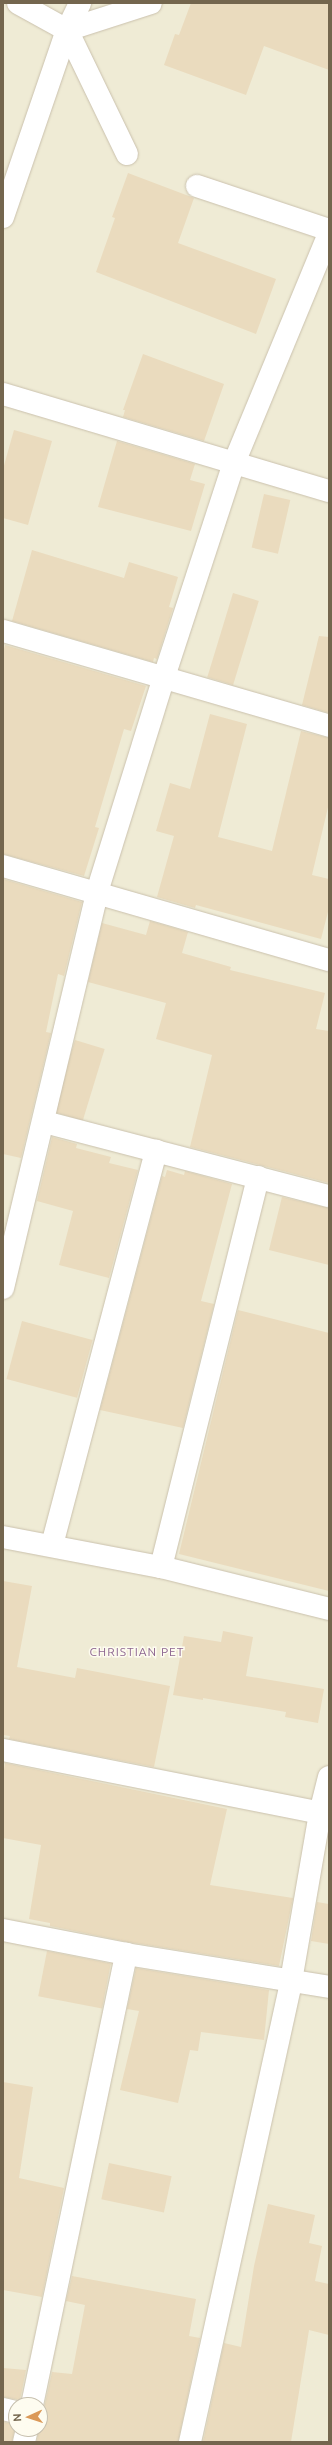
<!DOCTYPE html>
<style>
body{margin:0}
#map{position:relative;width:332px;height:2445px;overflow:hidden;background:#fbf9e9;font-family:Ubuntu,sans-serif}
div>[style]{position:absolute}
.residential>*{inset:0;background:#efebd5}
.building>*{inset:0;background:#eadbbe;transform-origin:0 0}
.roads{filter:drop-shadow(0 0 1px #cac1ad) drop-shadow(0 0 1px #cac1ad)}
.street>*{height:22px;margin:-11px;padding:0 11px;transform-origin:11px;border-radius:11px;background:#fff}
span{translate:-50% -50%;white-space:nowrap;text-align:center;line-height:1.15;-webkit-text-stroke:3px #fefcf0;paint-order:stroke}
.neighbourhood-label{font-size:12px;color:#8d6690;letter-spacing:1px}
.frame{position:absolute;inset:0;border:4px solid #74664e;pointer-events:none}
.north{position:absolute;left:8px;top:2397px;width:40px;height:40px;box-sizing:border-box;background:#fefcf0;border:1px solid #c7c0af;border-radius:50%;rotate:267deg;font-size:11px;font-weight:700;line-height:16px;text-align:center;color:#74664e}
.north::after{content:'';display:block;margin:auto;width:14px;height:18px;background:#db9958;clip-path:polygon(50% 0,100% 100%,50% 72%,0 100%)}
</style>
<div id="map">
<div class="residential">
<div style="clip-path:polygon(evenodd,3px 3px,329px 3px,329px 2442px,3px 2442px,3px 3px,16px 2405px,40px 2405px,40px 2429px,16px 2429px,16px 2405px)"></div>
</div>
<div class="building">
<div style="clip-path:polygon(191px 3px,329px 3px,329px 70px,264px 46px,246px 95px,164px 65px,175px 34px,179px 35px)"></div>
<div style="clip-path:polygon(128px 173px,194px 198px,178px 243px,276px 279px,256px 334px,96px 272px,115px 218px,112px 217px)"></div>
<div style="clip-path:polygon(143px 354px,224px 384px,204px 441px,123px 417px,125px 410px,123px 410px)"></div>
<div style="clip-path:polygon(14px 430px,52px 441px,28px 525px,3px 518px,3px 469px)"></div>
<div style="clip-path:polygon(117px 441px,195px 464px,190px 480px,205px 484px,191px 531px,98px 507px)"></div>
<div style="left:264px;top:494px;width:27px;height:55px;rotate:13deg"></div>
<div style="clip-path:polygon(32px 550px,124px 578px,129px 562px,178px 577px,169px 607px,173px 608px,157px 659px,154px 658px,153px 662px,12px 621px)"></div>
<div style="left:233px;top:593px;width:27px;height:88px;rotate:17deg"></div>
<div style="clip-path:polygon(319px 636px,329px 637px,329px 713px,302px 705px)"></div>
<div style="clip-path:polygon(5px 645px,146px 686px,131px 731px,124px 729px,95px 827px,99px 828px,84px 876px,3px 854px,3px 653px)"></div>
<div style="clip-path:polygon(210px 714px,247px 724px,218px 837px,272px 851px,301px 731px,329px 738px,329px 803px,312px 875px,329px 879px,329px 908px,321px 939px,196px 905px,195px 908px,157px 897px,174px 836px,156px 831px,170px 783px,190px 789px)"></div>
<div style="clip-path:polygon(3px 879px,82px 902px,64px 976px,58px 974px,46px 1032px,51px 1033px,21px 1158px,3px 1154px)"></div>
<div style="clip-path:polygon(150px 921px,188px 932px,182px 953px,231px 967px,230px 970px,325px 993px,316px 1029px,329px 1031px,329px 1183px,190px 1147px,212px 1055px,156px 1039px,166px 1003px,88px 982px,102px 923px,146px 935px)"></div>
<div style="left:75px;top:1040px;width:31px;height:75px;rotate:17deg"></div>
<div style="clip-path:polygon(52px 1137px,77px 1144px,76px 1148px,111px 1157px,109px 1163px,138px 1170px,109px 1278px,59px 1265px,73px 1211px,37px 1201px)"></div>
<div style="clip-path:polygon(167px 1170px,184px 1175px,185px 1171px,232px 1184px,201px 1301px,214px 1304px,183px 1428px,100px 1410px,162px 1176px,165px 1177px)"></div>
<div style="clip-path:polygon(282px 1197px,329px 1208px,329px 1265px,269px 1250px)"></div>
<div style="clip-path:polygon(238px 1310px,329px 1333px,329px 1591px,179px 1554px)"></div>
<div style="left:22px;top:1321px;width:73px;height:60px;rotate:15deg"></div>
<div style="clip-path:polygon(3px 1581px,32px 1586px,17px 1667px,75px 1678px,77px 1668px,170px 1686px,154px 1767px,9px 1739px,10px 1736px,3px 1735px)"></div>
<div style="clip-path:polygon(223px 1631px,253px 1637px,246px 1676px,324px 1689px,318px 1723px,285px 1717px,286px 1712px,203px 1698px,203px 1700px,173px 1695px,184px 1636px,221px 1642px)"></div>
<div style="clip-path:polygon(5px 1763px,227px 1809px,210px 1885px,293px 1898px,279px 1966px,128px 1942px,50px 1926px,50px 1923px,29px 1919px,41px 1845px,3px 1838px,3px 1776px)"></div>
<div style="clip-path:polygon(317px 1902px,329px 1904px,329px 1944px,311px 1941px)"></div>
<div style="left:47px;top:1951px;width:65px;height:46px;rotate:11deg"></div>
<div style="clip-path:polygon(136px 1968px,269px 1990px,264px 2040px,201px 2032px,198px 2051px,190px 2050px,178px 2103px,120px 2090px,139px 2011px,127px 2009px)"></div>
<div style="clip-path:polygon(3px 2082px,33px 2087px,19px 2178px,64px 2188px,42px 2297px,3px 2290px)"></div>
<div style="left:109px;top:2163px;width:64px;height:37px;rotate:12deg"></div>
<div style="clip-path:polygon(268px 2204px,315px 2215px,309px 2243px,322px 2246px,315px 2281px,329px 2284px,329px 2335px,309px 2330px,291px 2442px,203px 2442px,224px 2343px,241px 2347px,254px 2266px)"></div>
<div style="clip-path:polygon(72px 2276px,196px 2299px,189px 2336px,200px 2338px,178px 2442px,37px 2442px,40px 2414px,44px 2408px,52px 2372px,72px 2374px,85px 2305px,66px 2301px)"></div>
<div style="clip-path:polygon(3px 2368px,26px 2370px,20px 2400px,3px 2397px)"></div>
<div style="clip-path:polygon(3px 2422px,16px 2424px,12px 2442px,3px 2442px)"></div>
</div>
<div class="roads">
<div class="street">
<div style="left:18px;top:3px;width:56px;rotate:28.9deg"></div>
<div style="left:127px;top:154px;width:138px;rotate:-115.8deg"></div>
<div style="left:67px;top:30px;width:88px;rotate:-17.8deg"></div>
<div style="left:197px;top:186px;width:139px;rotate:18.4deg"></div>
<div style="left:3px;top:217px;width:198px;rotate:-71.1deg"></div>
<div style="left:67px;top:30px;width:30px;rotate:-64deg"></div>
<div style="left:3px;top:394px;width:340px;rotate:16.6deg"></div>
<div style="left:3px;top:631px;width:340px;rotate:16.2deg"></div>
<div style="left:3px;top:866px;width:339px;rotate:16.1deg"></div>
<div style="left:44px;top:1122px;width:294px;rotate:14.6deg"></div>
<div style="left:3px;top:1288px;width:407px;rotate:-76.6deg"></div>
<div style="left:97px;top:892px;width:225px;rotate:-72.7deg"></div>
<div style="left:164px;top:677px;width:225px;rotate:-71.9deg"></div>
<div style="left:234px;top:463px;width:248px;rotate:-67.5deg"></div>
<div style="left:3px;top:1537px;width:161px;rotate:10.8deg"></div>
<div style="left:161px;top:1567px;width:173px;rotate:14deg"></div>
<div style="left:52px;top:1545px;width:408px;rotate:-75.2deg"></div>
<div style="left:161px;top:1567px;width:402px;rotate:-76deg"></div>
<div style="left:3px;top:1750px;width:323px;rotate:11.2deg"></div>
<div style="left:3px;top:1930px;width:125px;rotate:11deg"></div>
<div style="left:126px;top:1954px;width:206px;rotate:9.2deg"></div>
<div style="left:32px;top:2405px;width:461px;rotate:-78.2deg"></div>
<div style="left:3px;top:2409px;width:13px;rotate:13deg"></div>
<div style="left:24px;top:2442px;width:13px;rotate:-77deg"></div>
<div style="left:190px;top:2442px;width:472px;rotate:-77.6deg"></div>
<div style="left:291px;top:1981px;width:170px;rotate:-80.2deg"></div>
<div style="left:320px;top:1813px;width:37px;rotate:-76deg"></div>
</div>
</div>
<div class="neighbourhood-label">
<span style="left:137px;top:1652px">CHRISTIAN PET</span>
</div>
<div class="frame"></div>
<div class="north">N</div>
</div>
